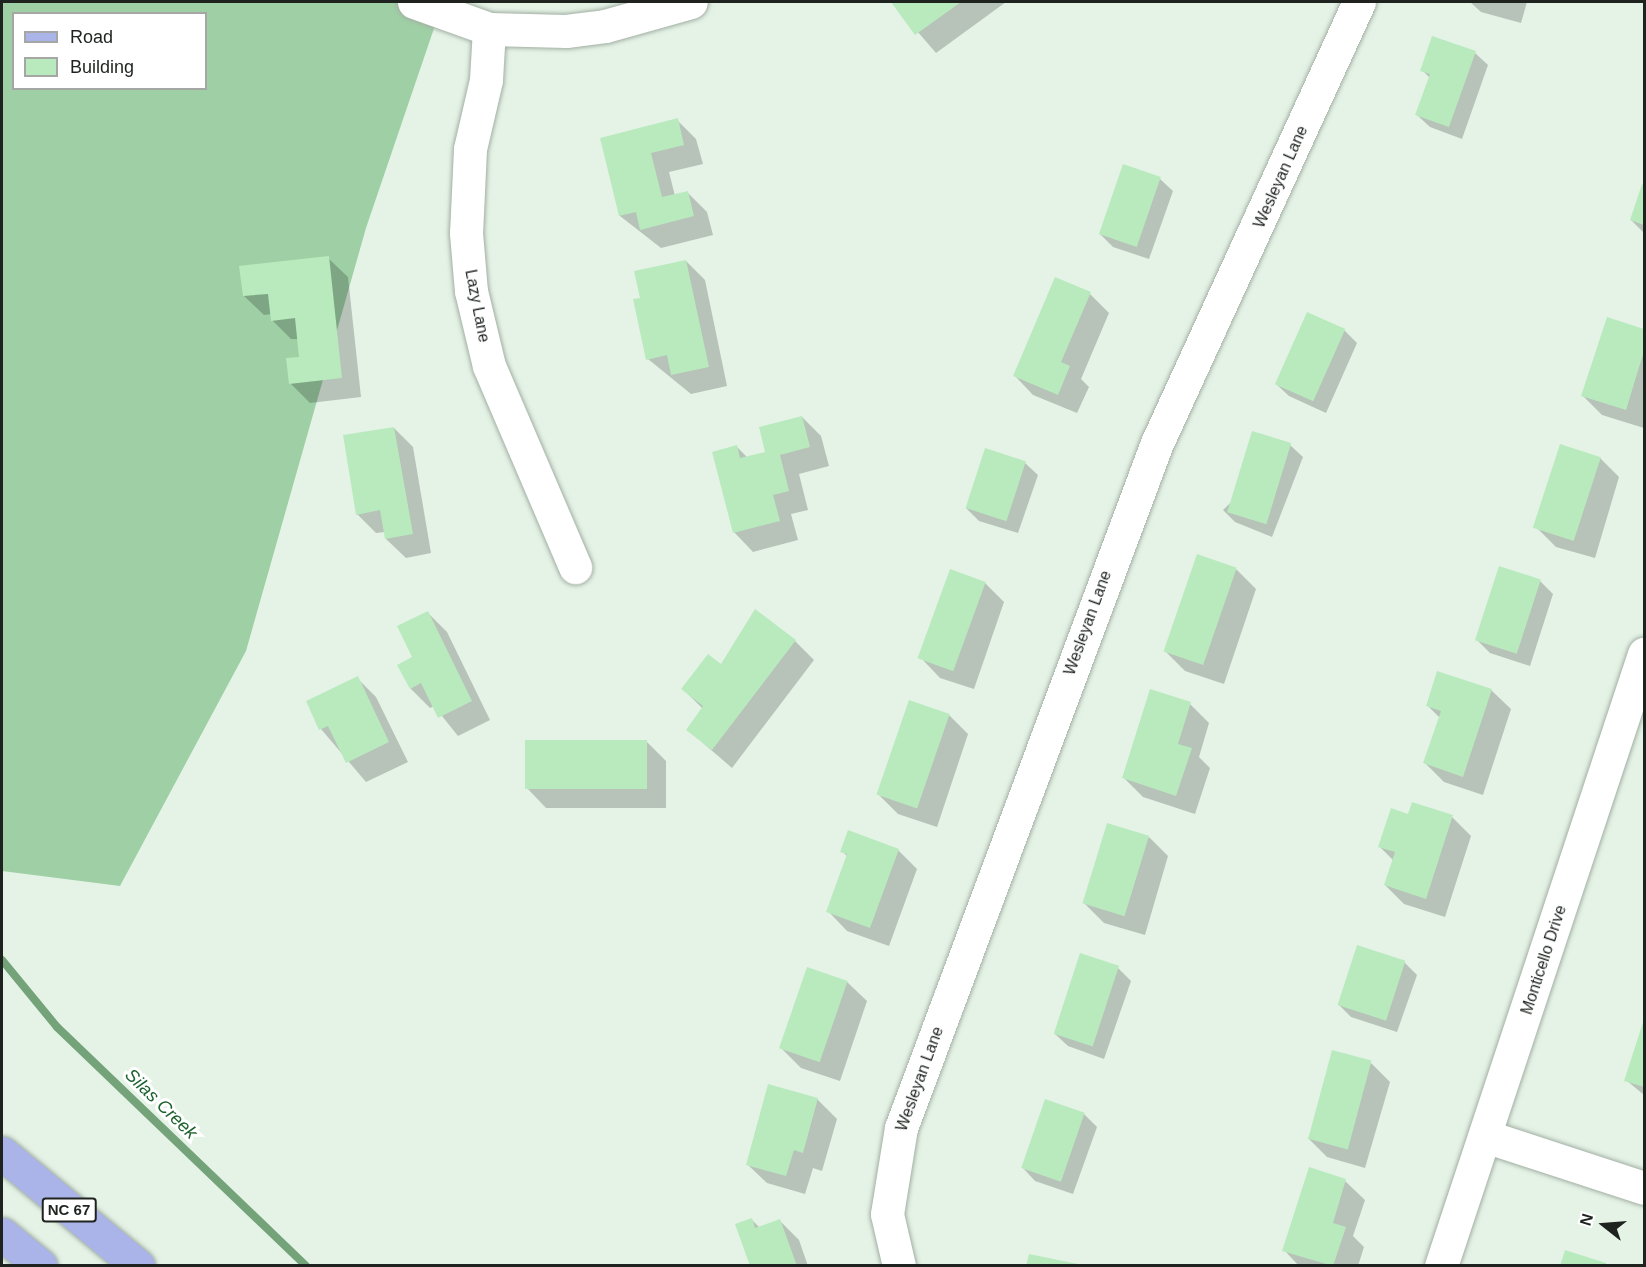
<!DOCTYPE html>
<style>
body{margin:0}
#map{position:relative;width:1646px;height:1267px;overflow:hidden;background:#e5f3e7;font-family:Helvetica,sans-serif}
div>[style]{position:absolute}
.forest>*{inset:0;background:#9fd0a5}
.shadow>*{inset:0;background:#0003}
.stream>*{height:8px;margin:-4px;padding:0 4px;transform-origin:4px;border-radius:4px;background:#74a37a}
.building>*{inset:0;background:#b9eabe;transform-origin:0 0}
.roads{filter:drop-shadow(0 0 2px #a2afa3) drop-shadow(0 0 2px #a2afa3)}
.street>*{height:33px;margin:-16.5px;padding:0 16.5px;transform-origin:16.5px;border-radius:16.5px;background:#fff}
.primary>*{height:33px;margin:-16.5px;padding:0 16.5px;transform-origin:16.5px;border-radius:16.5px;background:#aab4e8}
span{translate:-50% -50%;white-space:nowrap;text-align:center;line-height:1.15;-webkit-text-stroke:6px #fff;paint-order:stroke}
.shield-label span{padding:2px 4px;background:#fff;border:2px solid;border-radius:4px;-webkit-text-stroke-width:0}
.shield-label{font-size:15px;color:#1e231f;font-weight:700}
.street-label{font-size:16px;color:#1e231f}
.water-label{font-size:18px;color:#1c622d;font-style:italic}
.frame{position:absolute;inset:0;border:3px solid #1e231f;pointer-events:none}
.legend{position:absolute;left:12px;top:12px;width:195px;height:78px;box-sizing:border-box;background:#fff;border:2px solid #a5a7a5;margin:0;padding:8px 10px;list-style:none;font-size:18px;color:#1e231f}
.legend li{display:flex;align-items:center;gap:12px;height:30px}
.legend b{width:30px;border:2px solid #a5a7a5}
.north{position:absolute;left:1574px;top:1195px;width:60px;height:60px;-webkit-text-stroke:4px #fff;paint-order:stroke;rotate:287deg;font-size:16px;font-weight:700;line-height:24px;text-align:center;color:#1e231f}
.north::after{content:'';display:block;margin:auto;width:21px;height:27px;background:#1e231f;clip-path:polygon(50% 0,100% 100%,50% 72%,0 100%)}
</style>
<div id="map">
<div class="forest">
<div style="clip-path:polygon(evenodd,2px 2px,443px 2px,366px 228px,246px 651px,120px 886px,2px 871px,2px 2px,14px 14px,206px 14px,206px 88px,14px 88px,14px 14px)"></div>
</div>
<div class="shadow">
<div style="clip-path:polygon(892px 2px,1006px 2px,936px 53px)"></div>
<div style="clip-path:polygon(1470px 2px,1527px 2px,1521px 23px,1481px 12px)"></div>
<div style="clip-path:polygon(1475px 53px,1488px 65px,1462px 139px,1430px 127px,1417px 115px,1430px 78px,1422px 70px)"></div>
<div style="clip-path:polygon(677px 120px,696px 139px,703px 164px,669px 172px,675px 196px,687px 192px,707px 212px,713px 235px,661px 248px,620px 216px,602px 139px)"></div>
<div style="clip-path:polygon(1160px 179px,1173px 191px,1149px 259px,1113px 247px,1100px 234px)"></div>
<div style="clip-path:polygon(1643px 186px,1644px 186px,1644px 233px,1631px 220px)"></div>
<div style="clip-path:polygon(328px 258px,348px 277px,361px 397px,310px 403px,290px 383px,300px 358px,298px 339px,291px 339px,272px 320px,272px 314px,264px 315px,244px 296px)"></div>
<div style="clip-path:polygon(686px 261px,705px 280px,727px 386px,691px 394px,648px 359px,642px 299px)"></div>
<div style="clip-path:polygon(1056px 279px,1090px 294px,1109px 313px,1081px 379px,1089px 387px,1077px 413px,1033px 395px,1014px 375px)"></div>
<div style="clip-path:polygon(1308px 314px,1345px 331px,1357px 343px,1326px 413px,1289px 396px,1276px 384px)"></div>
<div style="clip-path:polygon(1608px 319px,1644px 331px,1644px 428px,1602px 415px,1583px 396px)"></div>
<div style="clip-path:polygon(802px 417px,821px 436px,829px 466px,799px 474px,808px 510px,791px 514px,798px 540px,753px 552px,734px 532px,737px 447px,748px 458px,767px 453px)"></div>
<div style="clip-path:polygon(394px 428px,413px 447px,431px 553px,406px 558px,386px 539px,385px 532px,376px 533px,357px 514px)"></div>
<div style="clip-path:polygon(1290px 445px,1303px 457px,1272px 537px,1235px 522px,1223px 510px)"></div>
<div style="clip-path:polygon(1600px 458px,1619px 477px,1595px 558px,1556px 547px,1537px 528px)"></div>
<div style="clip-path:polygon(1025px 463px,1038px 475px,1018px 533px,979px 521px,966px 508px)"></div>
<div style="clip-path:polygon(1198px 556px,1237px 570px,1256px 589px,1224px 684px,1185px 671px,1166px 652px)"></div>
<div style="clip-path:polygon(1540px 581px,1553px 594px,1530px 666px,1490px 653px,1477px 640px)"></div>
<div style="clip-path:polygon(985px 583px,1004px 602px,974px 689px,940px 678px,921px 658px)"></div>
<div style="clip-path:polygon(428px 613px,447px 632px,490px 720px,458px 736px,434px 706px,430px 708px,411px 689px,414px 658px)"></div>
<div style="clip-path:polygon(795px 641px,814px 660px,732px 768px,688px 730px,703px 709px,683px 689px,721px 666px)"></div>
<div style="clip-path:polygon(357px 678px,376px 697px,408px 762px,366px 782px,321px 729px)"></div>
<div style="clip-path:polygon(1491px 690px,1511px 709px,1483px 795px,1444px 782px,1425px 763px,1440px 718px,1427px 705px)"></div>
<div style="clip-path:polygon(1190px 704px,1209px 723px,1199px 757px,1210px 768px,1195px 814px,1143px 797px,1123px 777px)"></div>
<div style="clip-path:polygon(949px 715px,968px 734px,937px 827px,898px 814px,879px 795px)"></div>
<div style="clip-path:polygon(647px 742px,666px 761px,666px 808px,546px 808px,527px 788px)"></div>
<div style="clip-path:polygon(1409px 816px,1452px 817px,1471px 836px,1445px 917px,1404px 904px,1385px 885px,1393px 860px,1380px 847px)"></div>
<div style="clip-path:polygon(1149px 837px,1168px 856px,1145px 935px,1104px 923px,1085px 904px)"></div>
<div style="clip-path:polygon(898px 850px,917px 869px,889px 946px,847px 931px,828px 911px,848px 857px,842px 851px)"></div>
<div style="clip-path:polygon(1404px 962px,1417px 975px,1397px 1032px,1351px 1017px,1338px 1004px)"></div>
<div style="clip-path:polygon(1118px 968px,1131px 981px,1104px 1059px,1068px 1046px,1055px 1034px)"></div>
<div style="clip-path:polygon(847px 982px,867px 1001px,840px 1081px,801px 1068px,782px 1049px)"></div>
<div style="clip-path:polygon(1644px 1022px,1644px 1095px,1626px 1080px)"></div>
<div style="clip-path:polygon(1371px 1063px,1390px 1082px,1365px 1168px,1327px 1157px,1308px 1138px)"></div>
<div style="clip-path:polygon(817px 1099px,837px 1119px,822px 1171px,813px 1168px,805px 1194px,767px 1183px,747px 1164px)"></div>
<div style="clip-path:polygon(1084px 1114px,1097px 1127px,1073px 1194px,1035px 1181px,1023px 1168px)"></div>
<div style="clip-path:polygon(1345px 1181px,1365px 1200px,1353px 1236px,1364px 1247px,1358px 1266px,1299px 1266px,1284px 1250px)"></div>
<div style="clip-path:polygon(752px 1220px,760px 1228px,780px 1221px,799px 1240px,808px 1266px,751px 1266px)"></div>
</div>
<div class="stream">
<div style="left:2px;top:960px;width:87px;rotate:50.6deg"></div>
<div style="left:57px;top:1027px;width:345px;rotate:43.8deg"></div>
</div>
<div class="building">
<div style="clip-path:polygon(891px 2px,961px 2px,915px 35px)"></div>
<div style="clip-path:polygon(1432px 36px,1476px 51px,1449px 127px,1415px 115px,1430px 74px,1420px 71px)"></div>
<div style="clip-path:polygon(678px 118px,684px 145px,651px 153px,662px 197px,688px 191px,694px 216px,640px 230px,636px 212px,619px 216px,600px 138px)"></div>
<div style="left:1123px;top:164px;width:40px;height:74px;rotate:19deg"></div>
<div style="clip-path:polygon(1642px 184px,1644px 185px,1644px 225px,1630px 220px)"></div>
<div style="clip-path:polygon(329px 256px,342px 378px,289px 384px,286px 358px,299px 357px,295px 318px,271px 321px,268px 294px,243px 296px,239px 266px)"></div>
<div style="clip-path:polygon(686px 260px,709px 367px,671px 375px,667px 355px,646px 360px,633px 299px,640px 298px,634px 271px)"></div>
<div style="clip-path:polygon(1055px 277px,1091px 292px,1061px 362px,1070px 366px,1058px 395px,1013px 376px)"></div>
<div style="left:1307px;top:312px;width:42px;height:79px;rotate:24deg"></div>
<div style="clip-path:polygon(1607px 317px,1644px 329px,1644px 351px,1626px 410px,1581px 396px)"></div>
<div style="clip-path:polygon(802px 416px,810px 447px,780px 455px,789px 491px,773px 495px,780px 521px,733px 533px,712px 452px,737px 445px,740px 458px,765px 452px,759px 427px)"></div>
<div style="clip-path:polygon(394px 427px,413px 534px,385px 539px,380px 510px,356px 515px,343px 435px)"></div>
<div style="left:1252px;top:431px;width:41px;height:85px;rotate:17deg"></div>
<div style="left:1560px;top:444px;width:43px;height:88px;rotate:18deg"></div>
<div style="left:985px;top:448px;width:43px;height:63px;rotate:18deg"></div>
<div style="left:1197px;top:554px;width:42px;height:103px;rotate:19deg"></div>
<div style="left:1499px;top:566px;width:44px;height:78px;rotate:18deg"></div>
<div style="left:950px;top:569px;width:38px;height:95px;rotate:20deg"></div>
<div style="clip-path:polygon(755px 609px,796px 640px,712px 750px,686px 730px,703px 706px,681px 689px,708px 654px,721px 664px)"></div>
<div style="clip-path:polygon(428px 611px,472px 701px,438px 718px,421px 683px,410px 689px,397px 665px,412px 657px,397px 626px)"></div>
<div style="clip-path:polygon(1437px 671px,1492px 689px,1463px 777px,1423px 763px,1441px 711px,1426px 706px)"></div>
<div style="clip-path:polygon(358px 676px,389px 742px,346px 763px,328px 726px,319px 730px,306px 701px)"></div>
<div style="clip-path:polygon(1150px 689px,1191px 702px,1178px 744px,1192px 748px,1176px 796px,1122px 778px)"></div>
<div style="left:909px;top:700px;width:43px;height:100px;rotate:19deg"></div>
<div style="left:525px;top:740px;width:122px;height:49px"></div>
<div style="clip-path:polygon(1412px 802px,1453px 815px,1426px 899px,1384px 885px,1395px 852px,1378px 847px,1391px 808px,1408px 814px)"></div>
<div style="left:1107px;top:823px;width:44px;height:84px;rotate:17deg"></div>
<div style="clip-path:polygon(848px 830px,899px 849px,870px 928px,826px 912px,847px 854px,840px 852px)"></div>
<div style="left:1357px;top:945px;width:51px;height:63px;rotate:18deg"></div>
<div style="left:1080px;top:953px;width:41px;height:85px;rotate:18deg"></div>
<div style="left:807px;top:967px;width:43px;height:86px;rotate:19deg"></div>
<div style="clip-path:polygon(1644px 1019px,1644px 1087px,1624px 1081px)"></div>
<div style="left:1332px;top:1050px;width:41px;height:92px;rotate:15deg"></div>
<div style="clip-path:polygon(768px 1084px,818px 1098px,803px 1153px,794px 1150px,786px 1176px,746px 1165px)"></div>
<div style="left:1045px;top:1099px;width:42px;height:73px;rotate:19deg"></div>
<div style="clip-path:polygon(1309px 1167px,1346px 1179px,1333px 1223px,1346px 1227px,1333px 1266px,1282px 1251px)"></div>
<div style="clip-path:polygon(752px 1218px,755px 1228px,780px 1219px,797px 1266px,750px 1266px,735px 1224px)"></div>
<div style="clip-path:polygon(1565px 1250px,1606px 1263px,1606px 1266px,1560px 1266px)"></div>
<div style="clip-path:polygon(1029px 1254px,1078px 1264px,1078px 1266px,1026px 1266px)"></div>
</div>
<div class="roads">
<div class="street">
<div style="left:414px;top:2px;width:80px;rotate:19.8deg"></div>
<div style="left:489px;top:29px;width:77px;rotate:1.5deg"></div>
<div style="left:566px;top:31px;width:39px;rotate:-7deg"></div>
<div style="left:605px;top:26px;width:89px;rotate:-15.6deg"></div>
<div style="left:489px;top:29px;width:51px;rotate:93.4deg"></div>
<div style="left:486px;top:80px;width:71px;rotate:103.1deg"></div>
<div style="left:470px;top:149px;width:84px;rotate:92.7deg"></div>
<div style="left:466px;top:233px;width:58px;rotate:85.1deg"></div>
<div style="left:471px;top:291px;width:77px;rotate:76.5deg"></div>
<div style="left:489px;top:366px;width:219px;rotate:66.8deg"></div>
<div style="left:1485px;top:1136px;width:167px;rotate:18.1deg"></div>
<div style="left:899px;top:1266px;width:53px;rotate:-103deg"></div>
<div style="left:887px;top:1214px;width:87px;rotate:-80.8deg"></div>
<div style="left:901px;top:1128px;width:731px;rotate:-69.51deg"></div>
<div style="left:1157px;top:443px;width:485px;rotate:-65.4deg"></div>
<div style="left:1441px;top:1266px;width:645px;rotate:-71.65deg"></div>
</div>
<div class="primary">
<div style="left:2px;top:1153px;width:177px;rotate:39.7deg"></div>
<div style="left:2px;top:1234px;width:50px;rotate:39.4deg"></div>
</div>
</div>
<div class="shield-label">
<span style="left:69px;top:1210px">NC 67</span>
</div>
<div class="street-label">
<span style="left:1281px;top:177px;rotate:-66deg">Wesleyan Lane</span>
<span style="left:477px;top:306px;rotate:79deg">Lazy Lane</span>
<span style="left:1088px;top:623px;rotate:-70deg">Wesleyan Lane</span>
<span style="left:1544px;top:960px;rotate:-72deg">Monticello Drive</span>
<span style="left:920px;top:1079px;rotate:-70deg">Wesleyan Lane</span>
</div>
<div class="water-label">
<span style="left:161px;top:1104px;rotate:44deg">Silas Creek</span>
</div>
<div class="frame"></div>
<ul class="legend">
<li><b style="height:8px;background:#aab4e8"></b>Road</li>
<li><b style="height:16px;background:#b9eabe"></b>Building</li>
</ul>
<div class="north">N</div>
</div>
